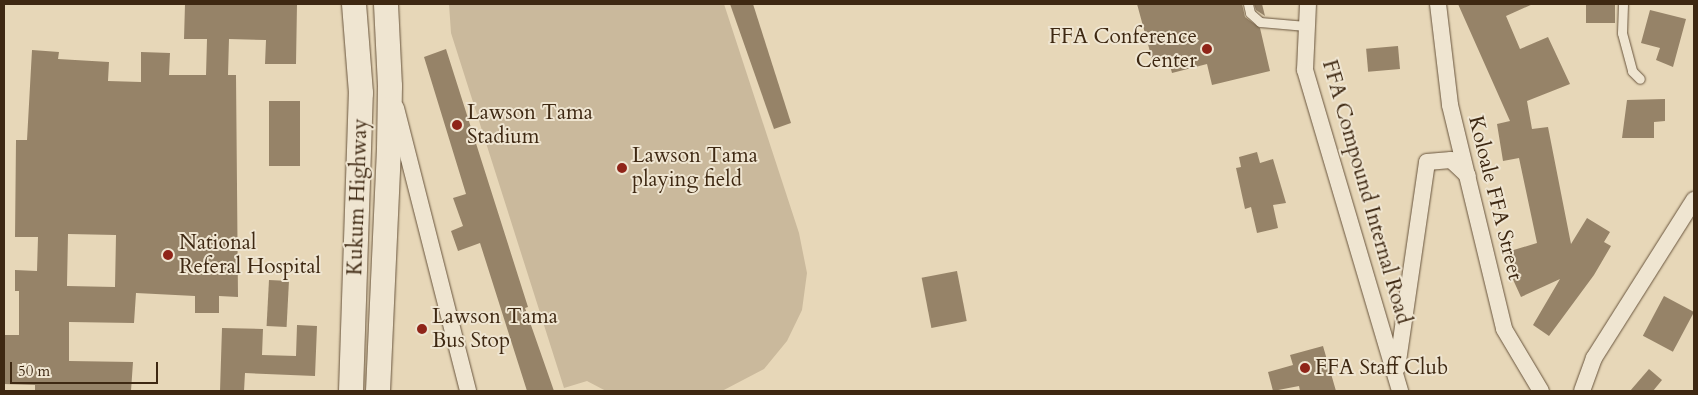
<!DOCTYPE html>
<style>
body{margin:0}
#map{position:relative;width:1698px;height:395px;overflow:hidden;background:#e7d7b8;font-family:Cardo,serif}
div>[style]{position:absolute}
.green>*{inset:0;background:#cab99c}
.building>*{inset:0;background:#968368;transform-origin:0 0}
.roads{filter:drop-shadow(0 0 1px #68543c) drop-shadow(0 0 1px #68543c)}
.service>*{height:9px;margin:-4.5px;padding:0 4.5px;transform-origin:4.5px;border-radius:4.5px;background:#efe5d1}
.minor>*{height:16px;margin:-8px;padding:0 8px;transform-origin:8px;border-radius:8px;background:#efe5d1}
.secondary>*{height:24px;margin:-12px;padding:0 12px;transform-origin:12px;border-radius:12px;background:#efe5d1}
.dots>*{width:14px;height:14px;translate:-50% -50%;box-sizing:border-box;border:2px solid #efe5d1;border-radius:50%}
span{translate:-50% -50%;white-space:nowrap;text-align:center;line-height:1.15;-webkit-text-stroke:4px #efe5d1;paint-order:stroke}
.poi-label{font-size:21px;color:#3e2812}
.right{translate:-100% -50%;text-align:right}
.left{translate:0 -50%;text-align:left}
.street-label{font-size:21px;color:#3e2812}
.frame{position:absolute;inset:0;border:5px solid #3e2812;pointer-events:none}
.scale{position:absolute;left:10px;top:362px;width:148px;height:22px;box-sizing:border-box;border:2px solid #3e2812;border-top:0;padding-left:6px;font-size:15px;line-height:18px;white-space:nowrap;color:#3e2812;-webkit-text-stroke:4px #efe5d1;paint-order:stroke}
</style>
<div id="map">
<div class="green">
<div style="clip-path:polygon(449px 4px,724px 4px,799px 233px,807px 273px,802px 310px,787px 341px,764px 369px,722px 391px,606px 391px,587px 381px,564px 388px,451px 33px)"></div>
</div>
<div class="building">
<div style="clip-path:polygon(evenodd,185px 4px,297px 4px,296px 64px,265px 64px,266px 40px,229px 39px,228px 75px,236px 75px,238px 297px,219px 296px,219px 313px,195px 313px,195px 296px,136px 293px,134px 323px,69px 322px,69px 361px,133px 362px,131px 391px,35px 391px,35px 385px,4px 384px,4px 335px,19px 335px,19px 291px,15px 291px,15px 270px,37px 271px,38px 237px,15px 237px,16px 140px,27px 140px,32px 50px,59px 52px,58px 59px,109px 62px,108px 81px,141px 82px,141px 52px,170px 53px,169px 75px,206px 75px,207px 39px,184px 39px,185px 4px,68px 234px,116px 235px,115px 287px,67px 286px,68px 234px)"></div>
<div style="clip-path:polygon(730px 4px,753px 4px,791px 123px,774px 129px)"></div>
<div style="clip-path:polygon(1137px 4px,1242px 4px,1245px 17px,1260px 28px,1270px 71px,1212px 85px,1207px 64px,1172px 73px,1167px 55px,1152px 59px)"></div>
<div style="clip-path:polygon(1254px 4px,1262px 4px,1265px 16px,1256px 10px)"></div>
<div style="clip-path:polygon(1458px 4px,1533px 4px,1506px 16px,1520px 49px,1548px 37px,1570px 84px,1527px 101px,1532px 129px,1548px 127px,1571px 244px,1587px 218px,1610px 232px,1604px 242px,1611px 246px,1594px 275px,1549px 336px,1533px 325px,1560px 279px,1521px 297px,1510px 273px,1513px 272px,1507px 252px,1537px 243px,1519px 158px,1503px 161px,1497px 124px,1510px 121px)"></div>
<div style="left:1586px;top:4px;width:29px;height:19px"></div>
<div style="clip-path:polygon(1650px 10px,1686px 19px,1673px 67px,1656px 60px,1660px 48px,1641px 43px)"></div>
<div style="left:1398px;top:46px;width:23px;height:32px;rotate:85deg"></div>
<div style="clip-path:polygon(446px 49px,528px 307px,525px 308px,554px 391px,527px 391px,480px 243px,458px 251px,451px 231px,463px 226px,453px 198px,466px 194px,424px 57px)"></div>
<div style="clip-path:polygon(1665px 99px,1665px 121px,1654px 122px,1654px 138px,1622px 138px,1627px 100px)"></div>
<div style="left:269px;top:101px;width:31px;height:65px"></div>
<div style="clip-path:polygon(1257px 152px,1260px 163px,1273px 159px,1286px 203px,1273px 205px,1278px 228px,1257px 233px,1251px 207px,1245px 209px,1236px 168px,1241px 167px,1239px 157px)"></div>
<div style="left:957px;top:271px;width:51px;height:36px;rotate:79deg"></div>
<div style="left:269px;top:280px;width:20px;height:46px;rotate:3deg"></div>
<div style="left:1664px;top:296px;width:34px;height:45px;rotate:28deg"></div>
<div style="clip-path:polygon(297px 325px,317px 326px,315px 376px,245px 373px,244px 391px,220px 391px,222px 328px,263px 329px,262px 355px,296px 356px)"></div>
<div style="clip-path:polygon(1323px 346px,1336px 391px,1300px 391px,1299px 386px,1273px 391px,1268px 372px,1293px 365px,1290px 355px)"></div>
<div style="clip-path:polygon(1649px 369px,1662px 380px,1653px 391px,1630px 391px)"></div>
</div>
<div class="roads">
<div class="service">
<div style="left:1248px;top:4px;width:9px;rotate:77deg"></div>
<div style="left:1250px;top:13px;width:13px;rotate:42deg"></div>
<div style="left:1260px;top:22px;width:46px;rotate:5deg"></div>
<div style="left:1623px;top:4px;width:29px;rotate:92deg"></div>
<div style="left:1622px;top:33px;width:39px;rotate:75deg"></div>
<div style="left:1632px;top:71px;width:11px;rotate:45deg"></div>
</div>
<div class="minor">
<div style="left:1308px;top:4px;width:66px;rotate:92.6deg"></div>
<div style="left:1305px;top:70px;width:335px;rotate:73.5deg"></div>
<div style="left:1438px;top:4px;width:102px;rotate:83.2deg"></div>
<div style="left:1450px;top:105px;width:230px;rotate:76.4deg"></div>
<div style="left:1504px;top:329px;width:72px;rotate:59.2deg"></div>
<div style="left:396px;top:108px;width:292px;rotate:75.7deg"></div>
<div style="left:1397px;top:368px;width:208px;rotate:-81.7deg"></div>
<div style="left:1427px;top:162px;width:24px;rotate:-5deg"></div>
<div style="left:1451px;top:160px;width:23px;rotate:43deg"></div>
<div style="left:1582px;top:391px;width:35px;rotate:-70deg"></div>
<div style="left:1594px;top:358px;width:187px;rotate:-57.7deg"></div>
</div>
<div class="secondary">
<div style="left:351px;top:391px;width:298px;rotate:-88.1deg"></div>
<div style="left:361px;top:93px;width:89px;rotate:-94.5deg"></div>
<div style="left:378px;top:391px;width:242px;rotate:-87.4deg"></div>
<div style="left:389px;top:149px;width:63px;rotate:-89.1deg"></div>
<div style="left:390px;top:86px;width:82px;rotate:-92.8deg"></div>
</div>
</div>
<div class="dots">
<div style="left:1207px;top:49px;background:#8f2418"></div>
<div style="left:457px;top:125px;background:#8f2418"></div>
<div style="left:622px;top:168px;background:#8f2418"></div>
<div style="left:168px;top:255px;background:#8f2418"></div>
<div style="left:422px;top:329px;background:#8f2418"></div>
<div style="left:1305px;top:368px;background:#8f2418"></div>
</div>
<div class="poi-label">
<span class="right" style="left:1197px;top:49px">FFA Conference<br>Center</span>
<span class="left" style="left:467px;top:125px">Lawson Tama<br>Stadium</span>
<span class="left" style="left:632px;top:168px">Lawson Tama<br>playing field</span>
<span class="left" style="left:179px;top:255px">National<br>Referal Hospital</span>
<span class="left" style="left:432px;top:329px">Lawson Tama<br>Bus Stop</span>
<span class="left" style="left:1315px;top:368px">FFA Staff Club</span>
</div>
<div class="street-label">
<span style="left:1366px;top:192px;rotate:74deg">FFA Compound Internal Road</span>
<span style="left:358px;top:197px;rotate:-88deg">Kukum Highway</span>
<span style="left:1495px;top:198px;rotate:76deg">Koloale FFA Street</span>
</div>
<div class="frame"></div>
<div class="scale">50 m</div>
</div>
